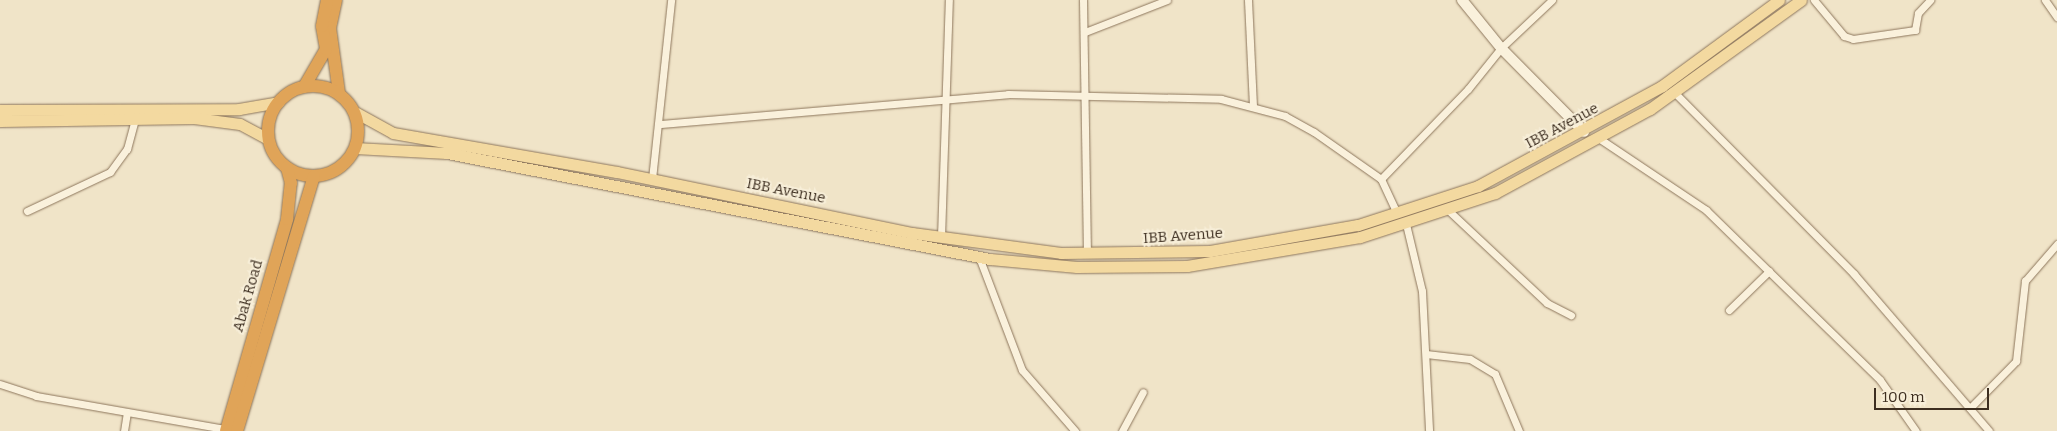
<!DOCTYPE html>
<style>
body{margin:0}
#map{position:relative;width:2057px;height:431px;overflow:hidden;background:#f0e4c8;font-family:Bitter,serif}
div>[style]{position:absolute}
.roads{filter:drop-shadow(0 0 1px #8d765c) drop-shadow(0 0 1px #8d765c)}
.street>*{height:7px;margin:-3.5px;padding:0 3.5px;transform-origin:3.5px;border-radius:3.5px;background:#faf1dc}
.secondary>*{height:10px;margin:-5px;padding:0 5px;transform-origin:5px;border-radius:5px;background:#faf1dc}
.primary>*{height:11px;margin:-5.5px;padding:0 5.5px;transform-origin:5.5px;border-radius:5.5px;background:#f3d9a0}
.highway>*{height:12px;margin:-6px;padding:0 6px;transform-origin:6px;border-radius:6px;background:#e0a458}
.highway>.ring{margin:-6px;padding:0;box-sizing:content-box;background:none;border:12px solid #e0a458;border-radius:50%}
span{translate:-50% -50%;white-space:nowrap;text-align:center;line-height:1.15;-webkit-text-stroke:4px #f7eed8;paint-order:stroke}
.street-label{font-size:15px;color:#3d2e20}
.scale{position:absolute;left:1874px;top:388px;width:115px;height:22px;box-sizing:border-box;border:2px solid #3d2e20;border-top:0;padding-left:6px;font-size:15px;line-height:18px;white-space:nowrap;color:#3d2e20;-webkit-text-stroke:4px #f7eed8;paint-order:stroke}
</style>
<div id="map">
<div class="roads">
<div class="street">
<div style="left:1083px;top:0;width:254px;rotate:89.1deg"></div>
<div style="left:1248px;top:0;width:105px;rotate:87.3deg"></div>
<div style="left:1814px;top:0;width:47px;rotate:50.2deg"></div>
<div style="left:1844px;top:36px;width:9px;rotate:18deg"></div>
<div style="left:1853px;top:39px;width:63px;rotate:-8.3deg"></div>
<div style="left:1915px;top:30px;width:17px;rotate:-80deg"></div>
<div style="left:1918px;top:13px;width:18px;rotate:-47deg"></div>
<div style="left:2045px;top:0;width:21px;rotate:55deg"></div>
<div style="left:1085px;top:32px;width:88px;rotate:-21.3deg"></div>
<div style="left:1675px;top:93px;width:255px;rotate:45.3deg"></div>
<div style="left:1854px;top:274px;width:207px;rotate:49.3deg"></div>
<div style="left:661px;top:124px;width:348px;rotate:-4.9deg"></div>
<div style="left:1008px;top:94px;width:213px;rotate:1.3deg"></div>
<div style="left:1221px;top:99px;width:66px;rotate:14.9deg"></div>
<div style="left:1285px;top:116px;width:33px;rotate:29deg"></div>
<div style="left:1314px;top:132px;width:82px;rotate:35deg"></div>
<div style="left:1381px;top:179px;width:38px;rotate:65deg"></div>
<div style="left:1600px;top:139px;width:128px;rotate:33.8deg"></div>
<div style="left:1706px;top:210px;width:243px;rotate:44.3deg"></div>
<div style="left:1880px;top:380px;width:62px;rotate:54.8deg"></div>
<div style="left:652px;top:179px;width:180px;rotate:-83.9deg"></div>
<div style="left:1381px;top:179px;width:125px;rotate:-46deg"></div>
<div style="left:1468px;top:89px;width:53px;rotate:-51.2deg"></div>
<div style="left:1501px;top:48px;width:70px;rotate:-43.3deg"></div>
<div style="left:1448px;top:210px;width:136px;rotate:43.2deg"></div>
<div style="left:1547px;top:303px;width:27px;rotate:27deg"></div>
<div style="left:27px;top:211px;width:92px;rotate:-25.2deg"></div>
<div style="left:110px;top:172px;width:29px;rotate:-54deg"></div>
<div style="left:127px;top:149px;width:31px;rotate:-75deg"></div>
<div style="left:1406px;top:224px;width:69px;rotate:76.6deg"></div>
<div style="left:1422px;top:291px;width:140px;rotate:87.1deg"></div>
<div style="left:941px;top:237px;width:237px;rotate:-88.1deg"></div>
<div style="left:979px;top:257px;width:121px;rotate:69.2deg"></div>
<div style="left:1022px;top:370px;width:81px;rotate:49deg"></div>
<div style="left:1729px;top:310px;width:56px;rotate:-44.3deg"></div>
<div style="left:1426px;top:354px;width:44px;rotate:6.5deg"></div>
<div style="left:1470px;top:359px;width:29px;rotate:31deg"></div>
<div style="left:1495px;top:374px;width:62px;rotate:67.2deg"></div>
<div style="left:0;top:384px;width:38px;rotate:18deg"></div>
<div style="left:36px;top:396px;width:193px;rotate:9.9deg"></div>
<div style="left:1970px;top:408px;width:66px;rotate:-45.6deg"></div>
<div style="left:2016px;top:361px;width:81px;rotate:-83.6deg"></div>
<div style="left:2025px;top:281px;width:49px;rotate:-49.1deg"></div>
<div style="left:124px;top:431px;width:18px;rotate:-81deg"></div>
<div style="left:1122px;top:431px;width:44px;rotate:-61.7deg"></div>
</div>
<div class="secondary">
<div style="left:1462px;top:0;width:62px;rotate:50.9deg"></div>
<div style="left:1501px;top:48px;width:118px;rotate:45.3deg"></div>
</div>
<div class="primary">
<div style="left:0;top:110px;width:239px;rotate:-0.2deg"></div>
<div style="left:239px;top:109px;width:40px;rotate:-10deg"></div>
<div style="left:355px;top:112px;width:43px;rotate:28.9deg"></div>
<div style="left:393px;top:133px;width:227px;rotate:9.9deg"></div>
<div style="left:617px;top:172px;width:301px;rotate:11.7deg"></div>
<div style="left:912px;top:233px;width:150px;rotate:7.6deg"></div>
<div style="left:1061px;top:253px;width:149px;rotate:-0.8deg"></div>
<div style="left:1210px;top:251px;width:150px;rotate:-10deg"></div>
<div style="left:1358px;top:225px;width:126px;rotate:-18deg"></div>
<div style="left:1478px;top:186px;width:209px;rotate:-28.5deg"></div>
<div style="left:1662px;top:86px;width:145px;rotate:-36.3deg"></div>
<div style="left:0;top:121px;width:194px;rotate:-0.9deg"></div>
<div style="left:194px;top:118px;width:46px;rotate:7.4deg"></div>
<div style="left:240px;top:124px;width:32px;rotate:28deg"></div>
<div style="left:355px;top:148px;width:92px;rotate:3.1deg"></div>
<div style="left:447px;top:153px;width:553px;rotate:11.05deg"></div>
<div style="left:990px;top:259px;width:87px;rotate:5.3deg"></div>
<div style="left:1077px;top:267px;width:110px;rotate:-0.5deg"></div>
<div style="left:1187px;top:266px;width:175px;rotate:-9.5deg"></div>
<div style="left:1360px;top:237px;width:142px;rotate:-18.1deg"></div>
<div style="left:1495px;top:193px;width:176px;rotate:-28.5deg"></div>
<div style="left:1650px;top:109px;width:186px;rotate:-35.8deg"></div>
</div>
<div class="highway">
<div style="left:336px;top:0;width:29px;rotate:102deg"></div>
<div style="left:330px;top:28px;width:66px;rotate:82.1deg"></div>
<div class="ring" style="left:268px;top:86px;width:78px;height:78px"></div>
<div style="left:304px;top:87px;width:44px;rotate:-59.9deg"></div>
<div style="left:326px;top:49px;width:23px;rotate:-100deg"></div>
<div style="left:322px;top:26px;width:26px;rotate:-79deg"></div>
<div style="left:226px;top:431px;width:221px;rotate:-73.9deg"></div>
<div style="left:287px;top:219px;width:36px;rotate:-84deg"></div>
<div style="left:291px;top:183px;width:16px;rotate:-105deg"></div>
<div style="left:237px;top:431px;width:266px;rotate:-73.2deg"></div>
</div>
</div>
<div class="street-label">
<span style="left:1562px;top:126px;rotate:-28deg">IBB Avenue</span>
<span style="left:786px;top:191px;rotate:11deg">IBB Avenue</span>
<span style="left:1183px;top:236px;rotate:-4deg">IBB Avenue</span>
<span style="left:248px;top:296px;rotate:-74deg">Abak Road</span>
</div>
<div class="scale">100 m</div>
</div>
